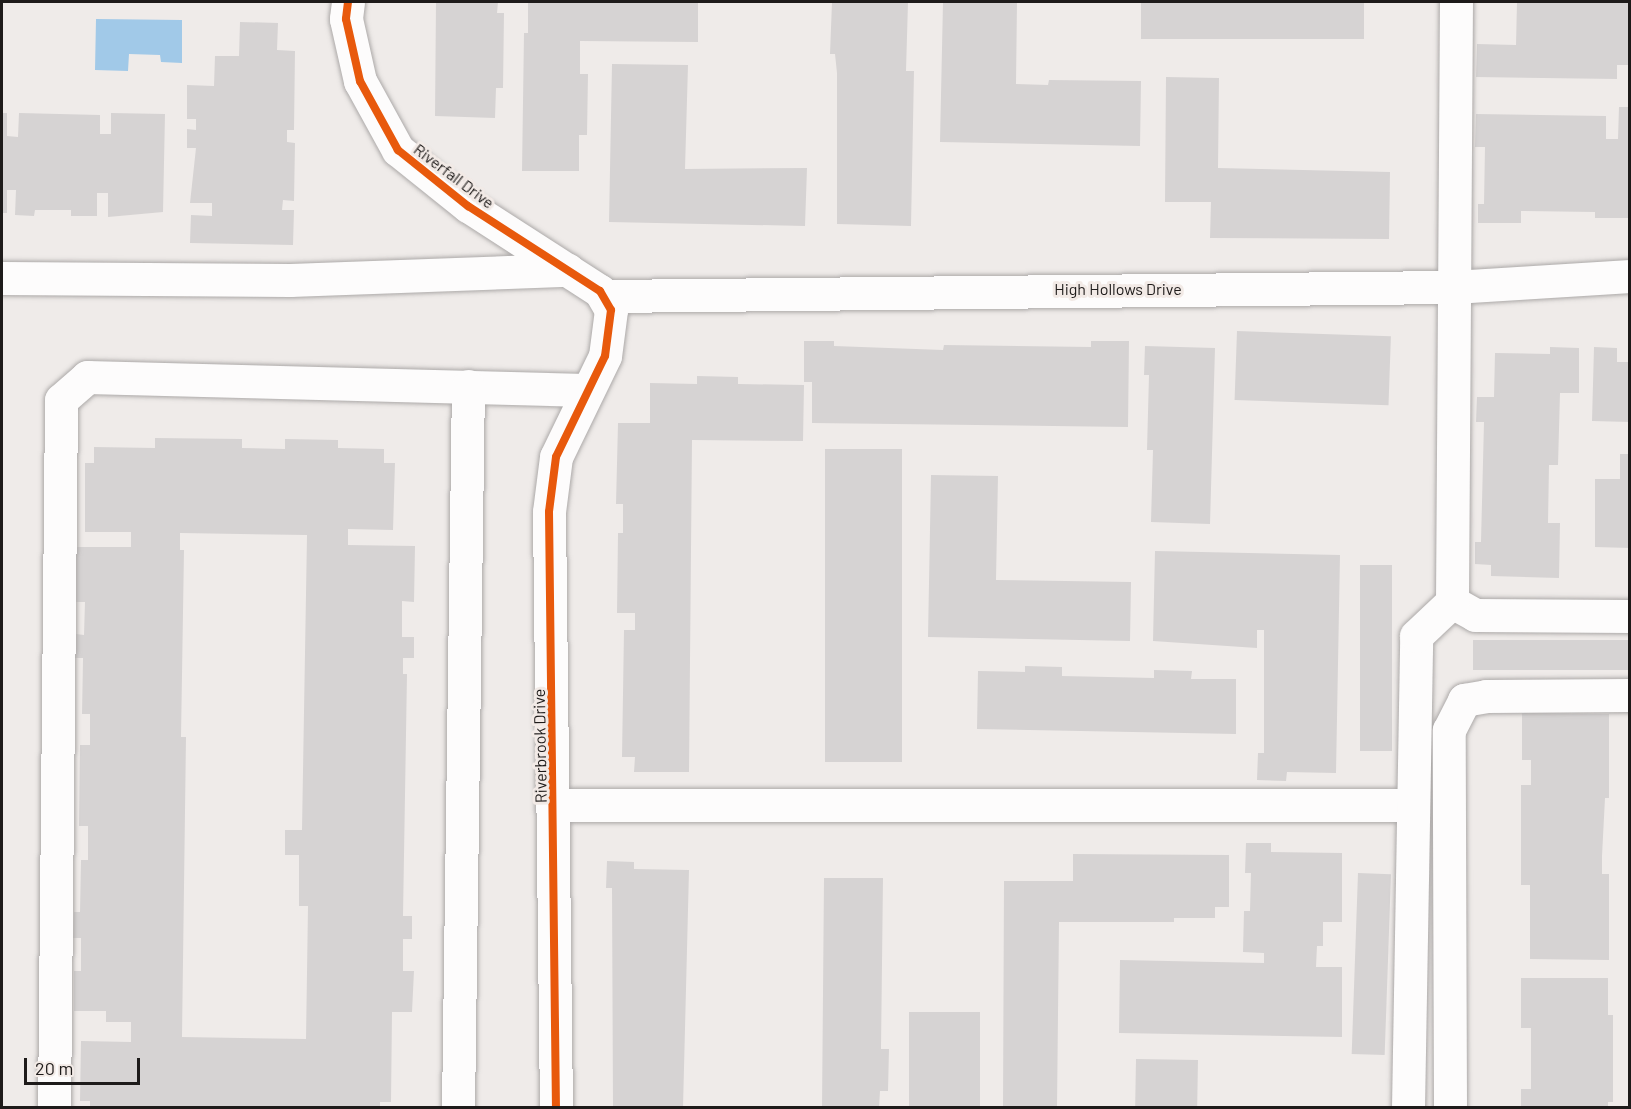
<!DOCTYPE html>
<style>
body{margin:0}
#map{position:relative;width:1631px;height:1109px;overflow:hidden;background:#efebe9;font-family:Barlow,sans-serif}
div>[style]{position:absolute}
.water>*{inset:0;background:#a1c9e8}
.building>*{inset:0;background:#d6d3d3;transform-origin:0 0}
.roads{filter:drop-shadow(0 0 2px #aca9a8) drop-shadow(0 0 2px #aca9a8)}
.minor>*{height:33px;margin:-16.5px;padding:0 16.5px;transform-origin:16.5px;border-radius:16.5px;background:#fdfcfc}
.cycleway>*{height:8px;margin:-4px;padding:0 4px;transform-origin:4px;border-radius:4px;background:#e8590c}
span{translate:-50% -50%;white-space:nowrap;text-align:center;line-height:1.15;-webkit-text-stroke:6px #f2eae6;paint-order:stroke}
.street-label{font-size:16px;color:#1e1b1a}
.frame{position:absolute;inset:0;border:3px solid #1e1b1a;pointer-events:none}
.scale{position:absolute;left:24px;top:1058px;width:116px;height:27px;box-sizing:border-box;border:3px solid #1e1b1a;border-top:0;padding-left:8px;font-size:18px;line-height:21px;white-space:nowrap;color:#1e1b1a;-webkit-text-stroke:4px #f2eae6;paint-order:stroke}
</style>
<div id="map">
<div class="water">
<div style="clip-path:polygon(96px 19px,182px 20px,182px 63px,161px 62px,160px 55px,129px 54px,128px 71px,95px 70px)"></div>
</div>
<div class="building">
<div style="clip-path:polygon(436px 2px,498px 2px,497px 13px,504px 13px,503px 88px,496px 88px,495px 118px,435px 116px)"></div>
<div style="clip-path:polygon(528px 2px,698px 2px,698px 42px,580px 41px,580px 74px,588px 74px,587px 135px,579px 135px,579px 171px,522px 171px,524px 33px,528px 33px)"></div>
<div style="clip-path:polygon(832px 2px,908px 2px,906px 71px,914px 71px,911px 226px,837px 224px,837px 73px,835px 54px,830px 54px)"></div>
<div style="clip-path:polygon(943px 2px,1017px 2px,1016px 84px,1048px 85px,1049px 80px,1141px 81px,1140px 146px,940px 142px)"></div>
<div style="left:1141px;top:2px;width:223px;height:37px"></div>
<div style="clip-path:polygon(1517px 2px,1630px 2px,1630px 65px,1617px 65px,1617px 79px,1476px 77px,1477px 44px,1516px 45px)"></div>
<div style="clip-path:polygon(240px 22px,278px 23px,277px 50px,295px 51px,294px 130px,287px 130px,287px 142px,295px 143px,294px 201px,283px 200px,282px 210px,294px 210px,293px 245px,190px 243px,191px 215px,212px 216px,212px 203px,190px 203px,196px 148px,187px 148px,187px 129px,196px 130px,196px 119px,187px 119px,187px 85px,214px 86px,215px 56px,239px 56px)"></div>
<div style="clip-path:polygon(612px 64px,688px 65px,685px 169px,807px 168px,805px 226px,609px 222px)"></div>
<div style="clip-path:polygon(1166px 77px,1219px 78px,1218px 168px,1390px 172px,1389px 239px,1210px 238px,1211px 202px,1165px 202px)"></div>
<div style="clip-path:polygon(1619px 107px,1630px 107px,1630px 218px,1595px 218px,1595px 212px,1521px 211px,1521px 223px,1478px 223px,1478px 204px,1484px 204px,1485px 147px,1475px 147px,1476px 114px,1606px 116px,1606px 139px,1618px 139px)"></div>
<div style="clip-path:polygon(2px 113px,7px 113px,7px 136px,18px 137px,19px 113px,100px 115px,100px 134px,111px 134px,111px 113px,165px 114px,163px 212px,108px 217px,108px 193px,97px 193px,97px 216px,71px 216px,71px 210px,35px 210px,34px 216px,15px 215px,16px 190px,7px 190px,7px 213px,2px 213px)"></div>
<div style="left:1237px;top:331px;width:154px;height:69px;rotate:2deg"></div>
<div style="clip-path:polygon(804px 341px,834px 341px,834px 346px,943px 350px,944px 345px,1091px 347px,1091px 341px,1129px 341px,1128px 427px,812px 423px,812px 382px,804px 382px)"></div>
<div style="clip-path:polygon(1145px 346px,1215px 348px,1210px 524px,1151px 522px,1153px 450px,1147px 450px,1149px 375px,1144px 375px)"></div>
<div style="clip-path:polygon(1550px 347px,1579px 348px,1579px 393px,1560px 393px,1558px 465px,1549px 465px,1548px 523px,1560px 523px,1559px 578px,1491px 576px,1491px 565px,1475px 564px,1475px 542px,1481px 542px,1484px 422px,1476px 422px,1477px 397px,1494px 397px,1495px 353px,1550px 354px)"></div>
<div style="clip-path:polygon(1594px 347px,1617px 348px,1617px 362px,1630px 362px,1630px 422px,1592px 421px)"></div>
<div style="clip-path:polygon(697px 376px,738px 377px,738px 384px,804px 385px,803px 441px,692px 440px,689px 772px,634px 772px,635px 757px,622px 757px,624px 630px,635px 630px,635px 613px,617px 613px,618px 533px,623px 533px,623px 504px,616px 504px,618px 423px,650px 423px,650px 383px,697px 384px)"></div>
<div style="clip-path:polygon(evenodd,155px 438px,242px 439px,242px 448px,285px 449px,285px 439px,338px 440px,338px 448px,384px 449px,384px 463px,395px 463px,393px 530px,348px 529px,348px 545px,415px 546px,414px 602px,402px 601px,402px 637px,414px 637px,414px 658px,403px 658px,403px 674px,407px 674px,403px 916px,412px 916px,412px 939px,403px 939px,403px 971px,414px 971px,412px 1012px,392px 1012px,391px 1102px,380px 1102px,380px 1108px,90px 1108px,90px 1101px,80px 1101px,81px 1041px,131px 1042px,131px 1022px,106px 1022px,106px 1011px,74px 1011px,74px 971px,81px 971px,81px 938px,73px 938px,74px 912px,80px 912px,81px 860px,88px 860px,88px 826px,79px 826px,80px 745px,90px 745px,90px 714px,82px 714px,83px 658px,75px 658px,76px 634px,84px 635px,85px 602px,75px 602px,76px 547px,131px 547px,131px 532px,85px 532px,85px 463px,94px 463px,94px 447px,155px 448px,155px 438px,180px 533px,307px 535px,302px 830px,285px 830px,285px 855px,299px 855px,299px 906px,308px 906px,306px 1039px,182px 1037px,186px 737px,181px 737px,184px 550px,180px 550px,180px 533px)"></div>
<div style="left:825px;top:449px;width:77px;height:313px"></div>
<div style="clip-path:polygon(1620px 454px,1630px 454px,1630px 548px,1595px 547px,1595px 479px,1620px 479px)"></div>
<div style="clip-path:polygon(931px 475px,998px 476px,996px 580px,1131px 582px,1130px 641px,928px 637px)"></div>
<div style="clip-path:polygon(1155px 551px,1340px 555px,1336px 773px,1287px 772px,1286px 781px,1257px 780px,1258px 753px,1264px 753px,1264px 630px,1257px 630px,1257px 648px,1153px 641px)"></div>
<div style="left:1360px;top:565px;width:32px;height:186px"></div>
<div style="left:1473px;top:640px;width:157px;height:30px"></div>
<div style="clip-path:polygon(1025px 666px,1062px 667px,1062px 676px,1154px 678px,1154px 670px,1192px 671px,1191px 679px,1236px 679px,1236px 734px,977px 729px,978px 671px,1025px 672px)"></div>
<div style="clip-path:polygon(1522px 713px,1609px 714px,1609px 798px,1605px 798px,1602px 856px,1602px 874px,1609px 874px,1609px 960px,1530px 959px,1530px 885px,1521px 885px,1521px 785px,1531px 785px,1531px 760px,1522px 760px)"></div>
<div style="clip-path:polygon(1246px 843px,1271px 843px,1271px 852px,1342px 853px,1342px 922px,1323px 922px,1323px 946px,1317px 946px,1316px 967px,1342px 967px,1342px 1037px,1119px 1033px,1120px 960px,1264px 963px,1264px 953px,1243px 952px,1244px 911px,1250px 911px,1251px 873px,1245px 873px)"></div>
<div style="clip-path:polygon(1073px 854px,1229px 855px,1229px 907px,1215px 907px,1215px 918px,1174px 918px,1174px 922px,1059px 922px,1057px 1108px,1003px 1108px,1004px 881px,1073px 881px)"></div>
<div style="clip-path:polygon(607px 861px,634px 862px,634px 869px,689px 870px,683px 1108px,613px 1108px,612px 888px,606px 888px)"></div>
<div style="left:1358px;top:873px;width:33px;height:181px;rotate:2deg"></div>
<div style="clip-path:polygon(824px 878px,883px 878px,881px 1049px,889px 1049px,888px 1091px,880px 1091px,879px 1108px,822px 1108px)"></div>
<div style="clip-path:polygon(1521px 978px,1608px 978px,1608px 1015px,1613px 1015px,1613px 1102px,1608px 1102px,1608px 1108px,1521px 1108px,1521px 1089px,1531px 1089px,1531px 1028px,1521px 1028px)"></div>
<div style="left:909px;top:1012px;width:71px;height:96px"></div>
<div style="left:1136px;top:1059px;width:62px;height:49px;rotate:1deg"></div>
</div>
<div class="roads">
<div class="minor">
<div style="left:348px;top:2px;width:17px;rotate:97deg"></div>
<div style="left:346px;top:19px;width:64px;rotate:77.3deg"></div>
<div style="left:360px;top:81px;width:79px;rotate:61.2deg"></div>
<div style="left:398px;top:150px;width:90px;rotate:38.7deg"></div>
<div style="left:468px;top:206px;width:157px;rotate:32.8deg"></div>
<div style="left:600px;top:291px;width:22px;rotate:60deg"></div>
<div style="left:611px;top:310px;width:46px;rotate:97.4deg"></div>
<div style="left:605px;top:356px;width:112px;rotate:115.9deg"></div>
<div style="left:556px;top:457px;width:55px;rotate:97.3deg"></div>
<div style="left:549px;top:512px;width:596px;rotate:89.33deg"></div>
<div style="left:2px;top:278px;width:288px;rotate:0.4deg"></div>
<div style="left:290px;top:280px;width:278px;rotate:-2.1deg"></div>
<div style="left:605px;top:296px;width:849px;rotate:-0.61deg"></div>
<div style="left:1454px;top:287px;width:176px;rotate:-3.6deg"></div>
<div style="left:1452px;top:602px;width:26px;rotate:29deg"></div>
<div style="left:1475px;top:615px;width:155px;rotate:0.4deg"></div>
<div style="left:554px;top:805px;width:859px"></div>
<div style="left:54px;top:1108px;width:708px;rotate:-89.43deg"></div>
<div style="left:61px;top:400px;width:35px;rotate:-41deg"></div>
<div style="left:87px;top:377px;width:499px;rotate:1.5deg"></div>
<div style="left:458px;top:1108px;width:722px;rotate:-89.21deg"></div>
<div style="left:1408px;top:1108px;width:472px;rotate:-89deg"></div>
<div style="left:1416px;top:636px;width:50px;rotate:-43.4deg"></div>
<div style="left:1452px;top:602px;width:600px;rotate:-89.62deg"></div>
<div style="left:1450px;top:1108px;width:378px;rotate:-90.2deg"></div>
<div style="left:1449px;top:730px;width:34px;rotate:-63deg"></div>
<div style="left:1464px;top:700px;width:22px;rotate:-10deg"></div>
<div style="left:1486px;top:696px;width:144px;rotate:-0.4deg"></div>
</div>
</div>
<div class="cycleway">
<div style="left:348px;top:2px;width:17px;rotate:97deg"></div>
<div style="left:346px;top:19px;width:64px;rotate:77.3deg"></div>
<div style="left:360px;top:81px;width:79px;rotate:61.2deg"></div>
<div style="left:398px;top:150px;width:90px;rotate:38.7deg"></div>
<div style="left:468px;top:206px;width:157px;rotate:32.8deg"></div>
<div style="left:600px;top:291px;width:22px;rotate:60deg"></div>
<div style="left:611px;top:310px;width:46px;rotate:97.4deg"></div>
<div style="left:605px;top:356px;width:112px;rotate:115.9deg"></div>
<div style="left:556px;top:457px;width:55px;rotate:97.3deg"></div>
<div style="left:549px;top:512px;width:596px;rotate:89.33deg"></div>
</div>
<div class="street-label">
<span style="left:454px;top:176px;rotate:37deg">Riverfall Drive</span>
<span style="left:1118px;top:289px">High Hollows Drive</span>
<span style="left:540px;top:746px;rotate:-91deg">Riverbrook Drive</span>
</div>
<div class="frame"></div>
<div class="scale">20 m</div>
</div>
